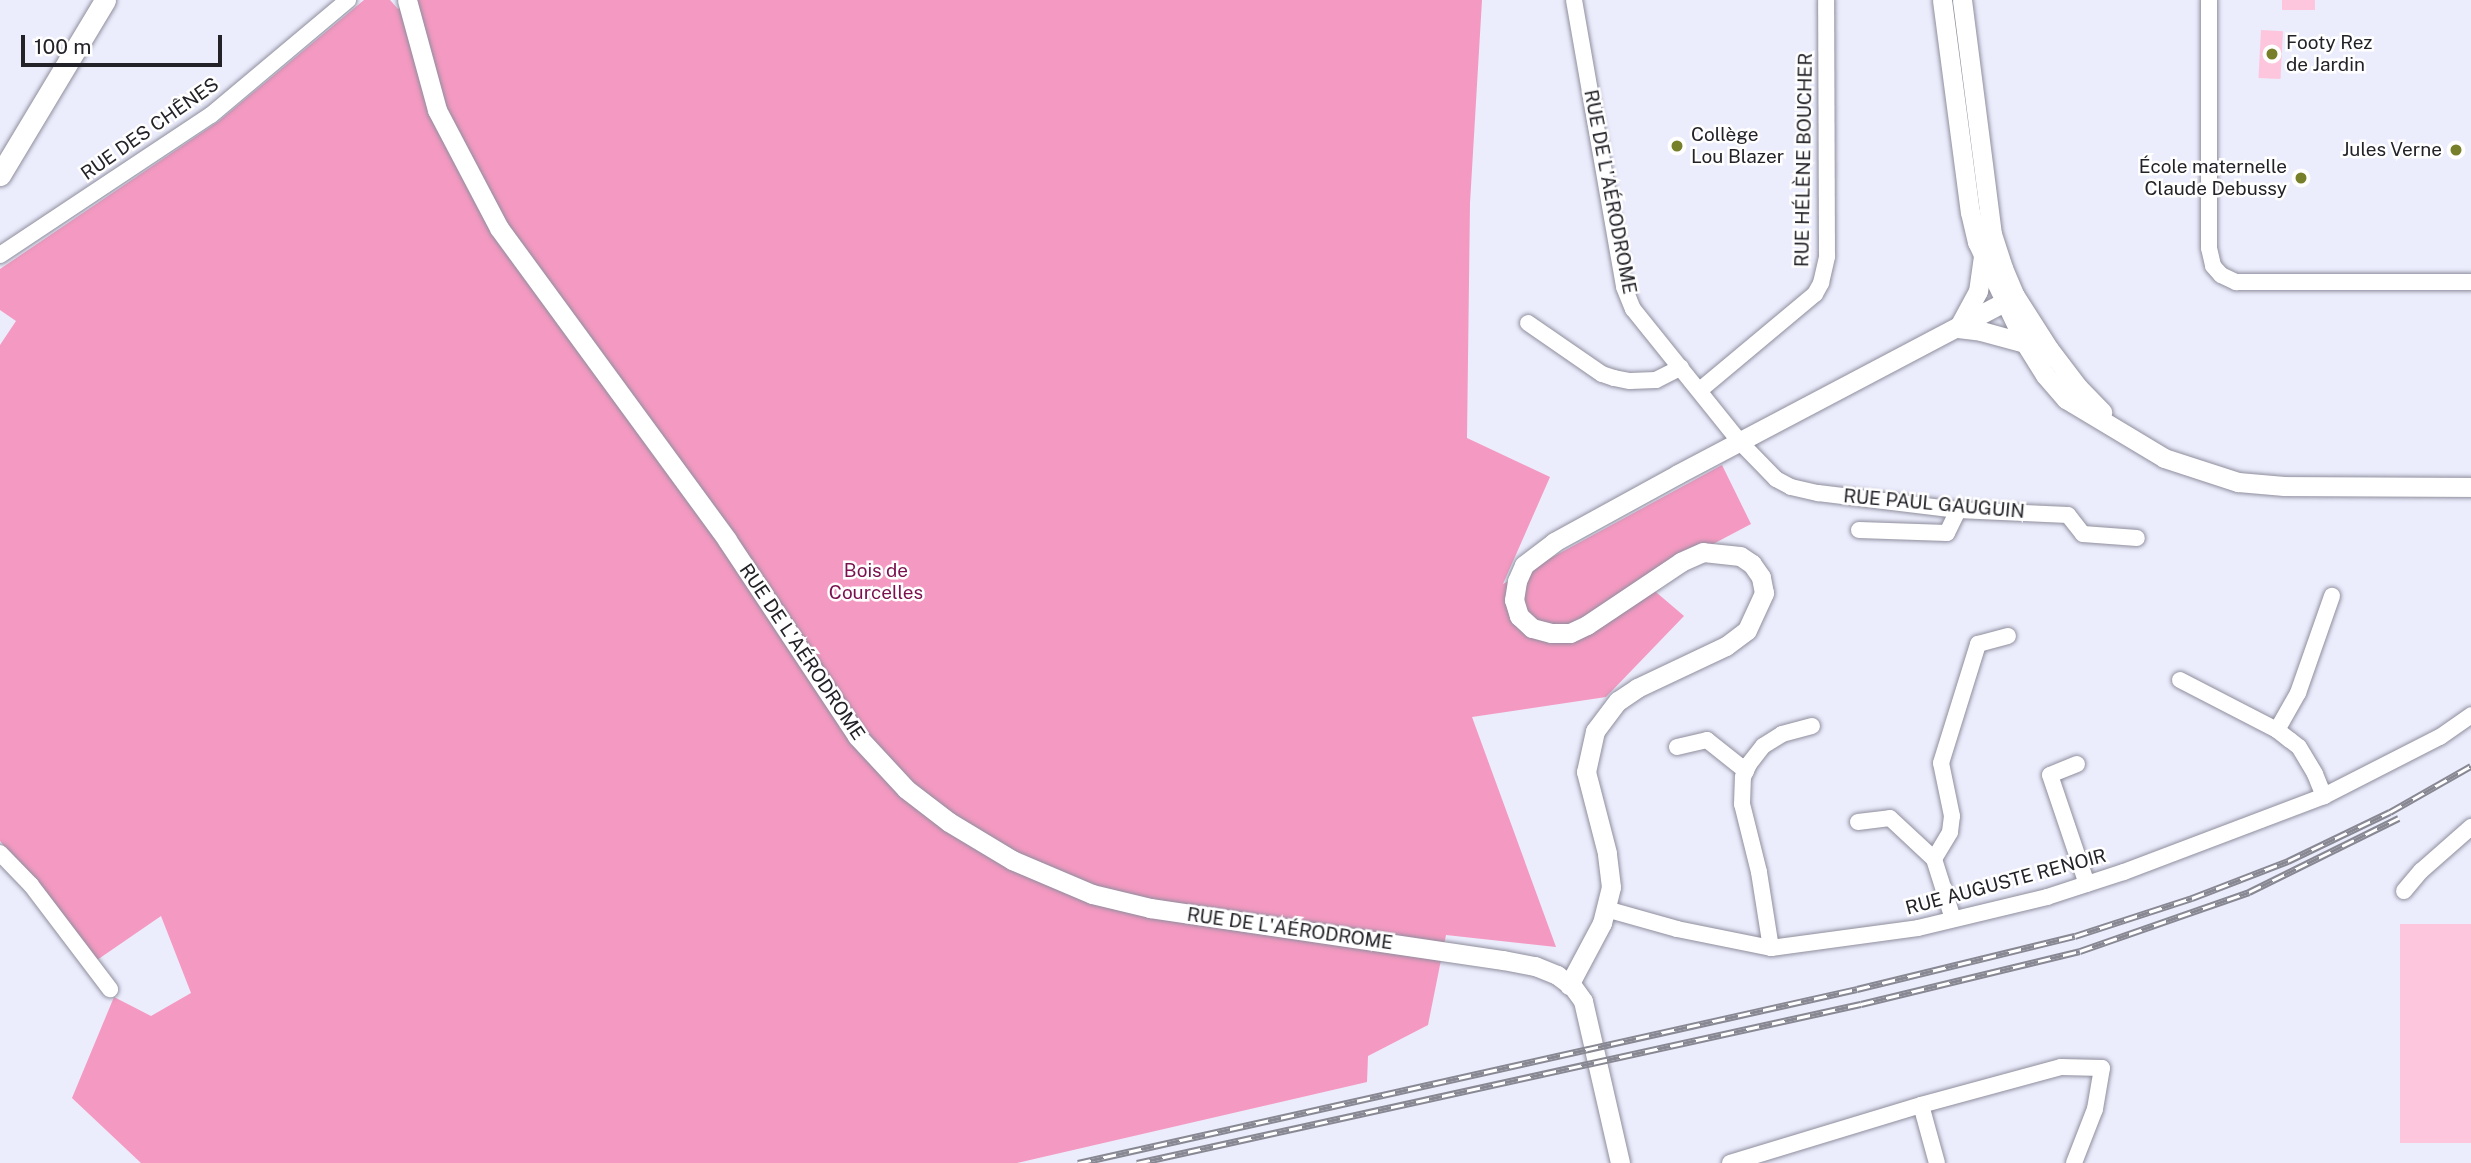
<!DOCTYPE html>
<meta charset="utf-8">
<style>
body{margin:0}
#map{position:relative;width:2471px;height:1163px;overflow:hidden;background:#ebecfc;font-family:"Public Sans",sans-serif}
div>[style]{position:absolute}
.green>*{inset:0;background:#fec6dd;transform-origin:0 0}
.forest>*{inset:0;background:#f499c1}
.roads{filter:drop-shadow(0 0 2px #8e8e9d) drop-shadow(0 0 2px #8e8e9d)}
.minor>*{height:16px;margin:-8px;padding:0 8px;transform-origin:8px;border-radius:8px;background:#fff}
.tertiary>*{height:19px;margin:-9.5px;padding:0 9.5px;transform-origin:9.5px;border-radius:9.5px;background:#fff}
.secondary>*{height:21px;margin:-10.5px;padding:0 10.5px;transform-origin:10.5px;border-radius:10.5px;background:#fff}
.rail>*{height:7px;margin-top:-3.5px;transform-origin:0;background:repeating-linear-gradient(90deg,#fff 0 13px,#888893 0 26px);box-sizing:border-box;border-block:2px solid #888893}
.dots>*{width:19px;height:19px;translate:-50% -50%;box-sizing:border-box;border:4px solid #fff;border-radius:50%}
span{translate:-50% -50%;white-space:nowrap;text-align:center;line-height:1.15;-webkit-text-stroke:5px #fff;paint-order:stroke}
.poi-label{font-size:19px;color:#222228}
.left{translate:0 -50%;text-align:left}
.right{translate:-100% -50%;text-align:right}
.street-label{font-size:19px;color:#222228}
.park-label{font-size:19px;color:#7b104e}
.scale{position:absolute;left:21px;top:35px;width:201px;height:32px;box-sizing:border-box;border:4px solid #222228;border-top:0;padding-left:9px;font-size:21px;line-height:24px;white-space:nowrap;color:#222228;-webkit-text-stroke:5px #fff;paint-order:stroke}
</style>
<div id="map">
<div class="green">
<div style="left:2282px;top:0;width:33px;height:10px"></div>
<div style="left:2261px;top:30px;width:22px;height:48px;rotate:3deg"></div>
<div style="left:2400px;top:924px;width:71px;height:219px"></div>
</div>
<div class="forest">
<div style="clip-path:polygon(364px 0,390px 0,398px 9px,408px 0,1482px 0,1470px 203px,1467px 438px,1550px 477px,1503px 584px,1722px 465px,1751px 524px,1643px 581px,1684px 616px,1606px 697px,1472px 717px,1556px 947px,1446px 935px,1428px 1025px,1368px 1056px,1367px 1082px,1017px 1163px,141px 1163px,72px 1098px,114px 997px,151px 1016px,191px 993px,161px 916px,97px 960px,0 841px,0 345px,16px 321px,0 310px,0 269px,219px 121px)"></div>
</div>
<div class="roads">
<div class="minor">
<div style="left:1574px;top:0;width:291px;rotate:80.1deg"></div>
<div style="left:1624px;top:287px;width:24px;rotate:68deg"></div>
<div style="left:1633px;top:309px;width:171px;rotate:51.2deg"></div>
<div style="left:1740px;top:442px;width:52px;rotate:45.8deg"></div>
<div style="left:1776px;top:479px;width:17px;rotate:28deg"></div>
<div style="left:1791px;top:487px;width:28px;rotate:13deg"></div>
<div style="left:1818px;top:493px;width:141px;rotate:6.9deg"></div>
<div style="left:1958px;top:510px;width:110px;rotate:2.6deg"></div>
<div style="left:2068px;top:515px;width:24px;rotate:52deg"></div>
<div style="left:2083px;top:534px;width:54px;rotate:4.2deg"></div>
<div style="left:2209px;top:0;width:248px;rotate:90deg"></div>
<div style="left:2209px;top:248px;width:18px;rotate:77deg"></div>
<div style="left:2213px;top:266px;width:12px;rotate:48deg"></div>
<div style="left:2221px;top:275px;width:17px;rotate:25deg"></div>
<div style="left:2236px;top:282px;width:235px"></div>
<div style="left:0;top:255px;width:253px;rotate:-33.6deg"></div>
<div style="left:211px;top:115px;width:179px;rotate:-40deg"></div>
<div style="left:1528px;top:323px;width:90px;rotate:34.6deg"></div>
<div style="left:1602px;top:374px;width:13px;rotate:18deg"></div>
<div style="left:1614px;top:378px;width:16px;rotate:11deg"></div>
<div style="left:1630px;top:381px;width:26px;rotate:-2deg"></div>
<div style="left:1656px;top:380px;width:28px;rotate:-27deg"></div>
<div style="left:1700px;top:390px;width:150px;rotate:-39.9deg"></div>
<div style="left:1815px;top:294px;width:13px;rotate:-61deg"></div>
<div style="left:1821px;top:283px;width:28px;rotate:-77deg"></div>
<div style="left:1827px;top:256px;width:256px;rotate:-90.2deg"></div>
<div style="left:1859px;top:530px;width:88px;rotate:2deg"></div>
<div style="left:1947px;top:533px;width:25px;rotate:-64deg"></div>
<div style="left:2180px;top:680px;width:109px;rotate:27.3deg"></div>
<div style="left:2277px;top:730px;width:16px;rotate:38deg"></div>
<div style="left:2290px;top:740px;width:11px;rotate:38deg"></div>
<div style="left:2299px;top:747px;width:31px;rotate:59deg"></div>
<div style="left:2315px;top:774px;width:24px;rotate:68deg"></div>
<div style="left:2277px;top:730px;width:43px;rotate:-60.4deg"></div>
<div style="left:2298px;top:693px;width:103px;rotate:-70.7deg"></div>
<div style="left:1677px;top:747px;width:31px;rotate:-13deg"></div>
<div style="left:1707px;top:740px;width:50px;rotate:38.5deg"></div>
<div style="left:2077px;top:764px;width:29px;rotate:158deg"></div>
<div style="left:2050px;top:775px;width:115px;rotate:71.3deg"></div>
<div style="left:1858px;top:822px;width:32px;rotate:-7deg"></div>
<div style="left:1890px;top:818px;width:60px;rotate:43deg"></div>
<div style="left:0;top:853px;width:45px;rotate:45.9deg"></div>
<div style="left:31px;top:885px;width:131px;rotate:52.8deg"></div>
<div style="left:2404px;top:891px;width:26px;rotate:-50deg"></div>
<div style="left:2421px;top:871px;width:67px;rotate:-41.3deg"></div>
<div style="left:1606px;top:909px;width:74px;rotate:15.7deg"></div>
<div style="left:1677px;top:929px;width:96px;rotate:11.4deg"></div>
<div style="left:1771px;top:948px;width:148px;rotate:-7.7deg"></div>
<div style="left:1918px;top:928px;width:133px;rotate:-13.5deg"></div>
<div style="left:2047px;top:897px;width:81px;rotate:-18deg"></div>
<div style="left:2124px;top:872px;width:214px;rotate:-20.8deg"></div>
<div style="left:2324px;top:796px;width:130px;rotate:-27deg"></div>
<div style="left:2440px;top:737px;width:38px;rotate:-35deg"></div>
<div style="left:1953px;top:919px;width:63px;rotate:-107.6deg"></div>
<div style="left:1934px;top:859px;width:31px;rotate:-59deg"></div>
<div style="left:1950px;top:832px;width:16px;rotate:-83deg"></div>
<div style="left:1952px;top:816px;width:54px;rotate:-101.7deg"></div>
<div style="left:1941px;top:763px;width:125px;rotate:-72.7deg"></div>
<div style="left:1978px;top:644px;width:31px;rotate:-15deg"></div>
<div style="left:1771px;top:948px;width:77px;rotate:-99deg"></div>
<div style="left:1759px;top:872px;width:70px;rotate:-104deg"></div>
<div style="left:1742px;top:804px;width:27px;rotate:-88deg"></div>
<div style="left:1743px;top:777px;width:14px;rotate:-65deg"></div>
<div style="left:1749px;top:764px;width:23px;rotate:-52deg"></div>
<div style="left:1763px;top:746px;width:22px;rotate:-32deg"></div>
<div style="left:1782px;top:734px;width:31px;rotate:-15deg"></div>
<div style="left:1921px;top:1105px;width:60px;rotate:74.6deg"></div>
<div style="left:1730px;top:1163px;width:200px;rotate:-16.9deg"></div>
<div style="left:1921px;top:1105px;width:145px;rotate:-15.2deg"></div>
<div style="left:2061px;top:1067px;width:41px;rotate:1.4deg"></div>
<div style="left:2102px;top:1068px;width:42px;rotate:99.7deg"></div>
<div style="left:2095px;top:1109px;width:58px;rotate:111.3deg"></div>
</div>
<div class="tertiary">
<div style="left:407px;top:0;width:114px;rotate:74.7deg"></div>
<div style="left:437px;top:110px;width:133px;rotate:62.3deg"></div>
<div style="left:499px;top:228px;width:386px;rotate:53.8deg"></div>
<div style="left:727px;top:540px;width:235px;rotate:56.4deg"></div>
<div style="left:857px;top:736px;width:72px;rotate:47.2deg"></div>
<div style="left:906px;top:789px;width:54px;rotate:37.5deg"></div>
<div style="left:949px;top:822px;width:74px;rotate:31.1deg"></div>
<div style="left:1012px;top:860px;width:87px;rotate:23deg"></div>
<div style="left:1092px;top:894px;width:60px;rotate:13.6deg"></div>
<div style="left:1150px;top:908px;width:357px;rotate:8.4deg"></div>
<div style="left:1503px;top:960px;width:33px;rotate:11deg"></div>
<div style="left:1535px;top:966px;width:24px;rotate:22deg"></div>
<div style="left:1557px;top:975px;width:20px;rotate:37deg"></div>
<div style="left:1573px;top:987px;width:17px;rotate:54deg"></div>
<div style="left:1583px;top:1001px;width:166px;rotate:77.1deg"></div>
<div style="left:1942px;top:0;width:214px;rotate:82.5deg"></div>
<div style="left:1970px;top:212px;width:31px;rotate:77deg"></div>
<div style="left:1977px;top:242px;width:112px;rotate:64.6deg"></div>
<div style="left:2025px;top:343px;width:38px;rotate:58deg"></div>
<div style="left:2045px;top:375px;width:32px;rotate:49deg"></div>
<div style="left:2066px;top:399px;width:114px;rotate:31deg"></div>
<div style="left:2164px;top:458px;width:78px;rotate:18deg"></div>
<div style="left:2238px;top:482px;width:46px;rotate:5deg"></div>
<div style="left:2284px;top:486px;width:187px;rotate:0.3deg"></div>
<div style="left:1962px;top:0;width:236px;rotate:82.7deg"></div>
<div style="left:1992px;top:234px;width:36px;rotate:72deg"></div>
<div style="left:2003px;top:268px;width:30px;rotate:67deg"></div>
<div style="left:2015px;top:296px;width:63px;rotate:57.3deg"></div>
<div style="left:2049px;top:349px;width:48px;rotate:52.7deg"></div>
<div style="left:2078px;top:387px;width:35px;rotate:46deg"></div>
<div style="left:1983px;top:256px;width:35px;rotate:98deg"></div>
<div style="left:1978px;top:291px;width:42px;rotate:118.4deg"></div>
<div style="left:1958px;top:328px;width:23px;rotate:7deg"></div>
<div style="left:1981px;top:331px;width:46px;rotate:15.3deg"></div>
<div style="left:1569px;top:985px;width:70px;rotate:-62deg"></div>
<div style="left:1602px;top:923px;width:37px;rotate:-76deg"></div>
<div style="left:1611px;top:887px;width:34px;rotate:-97deg"></div>
<div style="left:1607px;top:853px;width:84px;rotate:-104.5deg"></div>
<div style="left:1586px;top:772px;width:42px;rotate:-77.6deg"></div>
<div style="left:1595px;top:731px;width:38px;rotate:-53deg"></div>
<div style="left:1618px;top:701px;width:23px;rotate:-34deg"></div>
<div style="left:1637px;top:688px;width:98px;rotate:-25.3deg"></div>
<div style="left:1726px;top:646px;width:26px;rotate:-37deg"></div>
<div style="left:1747px;top:630px;width:41px;rotate:-65.3deg"></div>
<div style="left:1764px;top:593px;width:16px;rotate:-101deg"></div>
<div style="left:1761px;top:577px;width:16px;rotate:-125deg"></div>
<div style="left:1752px;top:564px;width:14px;rotate:-146deg"></div>
<div style="left:1740px;top:556px;width:37px;rotate:-174deg"></div>
<div style="left:1703px;top:552px;width:24px;rotate:156deg"></div>
<div style="left:1681px;top:562px;width:113px;rotate:146.2deg"></div>
<div style="left:1587px;top:625px;width:19px;rotate:155deg"></div>
<div style="left:1570px;top:633px;width:19px;rotate:180deg"></div>
<div style="left:1551px;top:633px;width:20px;rotate:-165deg"></div>
<div style="left:1532px;top:628px;width:18px;rotate:-137deg"></div>
<div style="left:1519px;top:616px;width:17px;rotate:-107deg"></div>
<div style="left:1514px;top:600px;width:19px;rotate:-81deg"></div>
<div style="left:1517px;top:581px;width:17px;rotate:-66deg"></div>
<div style="left:1524px;top:565px;width:38px;rotate:-37deg"></div>
<div style="left:1554px;top:542px;width:141px;rotate:-28.7deg"></div>
<div style="left:1678px;top:474px;width:381px;rotate:-27.8deg"></div>
</div>
<div class="secondary">
<div style="left:0;top:175px;width:204px;rotate:-59deg"></div>
</div>
</div>
<div class="rail">
<div style="left:1078px;top:1163px;width:798px;rotate:-12.59deg"></div>
<div style="left:1857px;top:989px;width:224px;rotate:-13.7deg"></div>
<div style="left:2075px;top:936px;width:123px;rotate:-18deg"></div>
<div style="left:2192px;top:898px;width:103px;rotate:-21.1deg"></div>
<div style="left:2288px;top:861px;width:113px;rotate:-25.7deg"></div>
<div style="left:2390px;top:812px;width:93px;rotate:-29.6deg"></div>
<div style="left:1137px;top:1163px;width:741px;rotate:-12.39deg"></div>
<div style="left:1861px;top:1004px;width:225px;rotate:-13.6deg"></div>
<div style="left:2080px;top:951px;width:179px;rotate:-19.2deg"></div>
<div style="left:2249px;top:892px;width:167px;rotate:-26.3deg"></div>
</div>
<div class="dots">
<div style="left:2272px;top:54px;background:#777f2a"></div>
<div style="left:1677px;top:146px;background:#777f2a"></div>
<div style="left:2456px;top:150px;background:#777f2a"></div>
<div style="left:2301px;top:178px;background:#777f2a"></div>
</div>
<div class="poi-label">
<span class="left" style="left:2286px;top:54px">Footy Rez<br>de Jardin</span>
<span class="left" style="left:1691px;top:146px">Collège<br>Lou Blazer</span>
<span class="right" style="left:2442px;top:150px">Jules Verne</span>
<span class="right" style="left:2287px;top:178px">École maternelle<br>Claude Debussy</span>
</div>
<div class="street-label">
<span style="left:150px;top:129px;rotate:-35deg">RUE DES CHÊNES</span>
<span style="left:1804px;top:160px;rotate:-89deg">RUE HÉLÈNE BOUCHER</span>
<span style="left:1610px;top:192px;rotate:79deg">RUE DE L'AÉRODROME</span>
<span style="left:1934px;top:504px;rotate:5deg">RUE PAUL GAUGUIN</span>
<span style="left:802px;top:652px;rotate:56deg">RUE DE L'AÉRODROME</span>
<span style="left:2006px;top:882px;rotate:-15deg">RUE AUGUSTE RENOIR</span>
<span style="left:1290px;top:929px;rotate:8deg">RUE DE L'AÉRODROME</span>
</div>
<div class="park-label">
<span style="left:876px;top:582px">Bois de<br>Courcelles</span>
</div>
<div class="scale">100 m</div>
</div>
